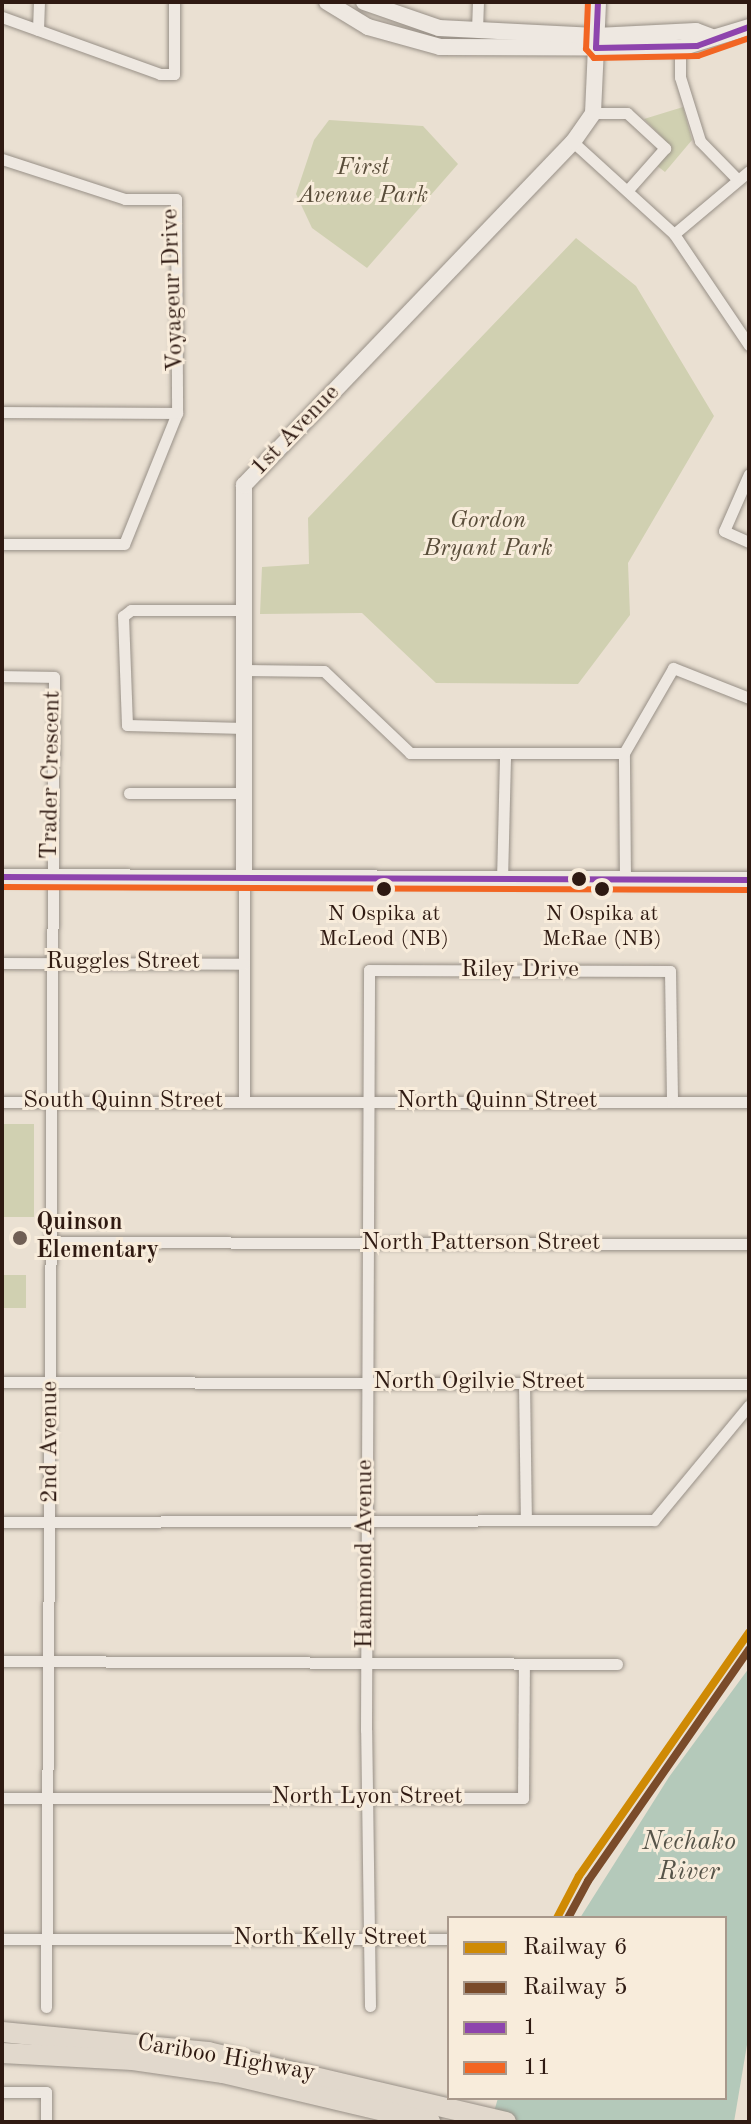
<!DOCTYPE html>
<style>
body{margin:0}
#map{position:relative;width:751px;height:2124px;overflow:hidden;background:#eae0d2;font-family:"Old Standard TT",serif}
div>[style]{position:absolute}
.green>*{inset:0;background:#d0d0b1;transform-origin:0 0}
.water>*{inset:0;background:#b4c9ba}
.roads{filter:drop-shadow(0 0 2px #989087) drop-shadow(0 0 2px #989087)}
.street>*{height:11px;margin:-5.5px;padding:0 5.5px;transform-origin:5.5px;border-radius:5.5px;background:#eee8e1}
.secondary>*{height:16px;margin:-8px;padding:0 8px;transform-origin:8px;border-radius:8px;background:#eee8e1}
.highway>*{height:20px;margin:-10px;padding:0 10px;transform-origin:10px;border-radius:10px;background:#e1d8cc}
.bus-1>*{height:6px;margin:-3px;padding:0 3px;transform-origin:3px;border-radius:3px;background:#8e44ad}
.bus-2>*{height:6px;margin:-3px;padding:0 3px;transform-origin:3px;border-radius:3px;background:#f26522}
.rail-1>*{height:8px;margin:-4px;padding:0 4px;transform-origin:4px;border-radius:4px;background:#cf8a04}
.rail-2>*{height:8px;margin:-4px;padding:0 4px;transform-origin:4px;border-radius:4px;background:#7a4b2a}
.dots>*{width:22px;height:22px;translate:-50% -50%;box-sizing:border-box;border:4px solid #f8ecdb;border-radius:50%}
span{translate:-50% -50%;white-space:nowrap;text-align:center;line-height:1.15;-webkit-text-stroke:6px #f8ecdb;paint-order:stroke}
.bus-label{font-size:22px;color:#2f1a12}
.park-label{font-size:24px;color:#594d3a;font-style:italic}
.street-label{font-size:24px;color:#2f1a12}
.poi-label{font-size:24px;color:#2f1a12;font-weight:700}
.left{translate:0 -50%;text-align:left}
.water-label{font-size:26px;color:#565449;font-style:italic}
.frame{position:absolute;inset:0;border:4px solid #2f1a12;pointer-events:none}
.legend{position:absolute;left:447px;top:1916px;width:280px;height:184px;box-sizing:border-box;background:#f8ecdb;border:2px solid #a8988b;margin:0;padding:10px 14px;list-style:none;font-size:24px;color:#2f1a12}
.legend li{display:flex;align-items:center;gap:16px;height:40px}
.legend b{width:40px;border:2px solid #a8988b}
</style>
<div id="map">
<div class="green">
<div style="clip-path:polygon(683px 107px,692px 140px,665px 172px,656px 165px,665px 140px,644px 119px)"></div>
<div style="clip-path:polygon(329px 120px,423px 126px,458px 164px,367px 268px,312px 228px,296px 194px,314px 140px)"></div>
<div style="clip-path:polygon(576px 238px,636px 286px,714px 416px,628px 563px,630px 615px,578px 684px,436px 683px,362px 613px,260px 614px,262px 567px,309px 564px,308px 518px)"></div>
<div style="left:2px;top:1124px;width:32px;height:93px"></div>
<div style="left:2px;top:1275px;width:24px;height:33px"></div>
</div>
<div class="water">
<div style="clip-path:polygon(749px 1668px,749px 2033px,734px 2122px,491px 2122px,498px 2098px,725px 2098px,725px 1918px,580px 1918px,669px 1777px)"></div>
</div>
<div class="roads">
<div class="street">
<div style="left:2px;top:17px;width:168px;rotate:19.8deg"></div>
<div style="left:160px;top:74px;width:14px"></div>
<div style="left:174px;top:74px;width:72px;rotate:-90deg"></div>
<div style="left:38px;top:30px;width:28px;rotate:-88deg"></div>
<div style="left:477px;top:30px;width:28px;rotate:-88deg"></div>
<div style="left:680px;top:48px;width:29px;rotate:90deg"></div>
<div style="left:680px;top:77px;width:67px;rotate:72.6deg"></div>
<div style="left:700px;top:141px;width:54px;rotate:45.7deg"></div>
<div style="left:593px;top:113px;width:34px"></div>
<div style="left:627px;top:113px;width:52px;rotate:42.6deg"></div>
<div style="left:665px;top:148px;width:57px;rotate:131.5deg"></div>
<div style="left:573px;top:142px;width:137px;rotate:42.3deg"></div>
<div style="left:674px;top:234px;width:134px;rotate:56deg"></div>
<div style="left:2px;top:159px;width:129px;rotate:18deg"></div>
<div style="left:125px;top:199px;width:51px"></div>
<div style="left:176px;top:199px;width:214px;rotate:89.7deg"></div>
<div style="left:177px;top:413px;width:141px;rotate:112deg"></div>
<div style="left:124px;top:544px;width:122px;rotate:180deg"></div>
<div style="left:674px;top:234px;width:98px;rotate:-40deg"></div>
<div style="left:2px;top:412px;width:175px;rotate:0.3deg"></div>
<div style="left:749px;top:474px;width:62px;rotate:113.7deg"></div>
<div style="left:724px;top:531px;width:27px;rotate:24deg"></div>
<div style="left:244px;top:610px;width:113px;rotate:180deg"></div>
<div style="left:131px;top:610px;width:10px;rotate:143deg"></div>
<div style="left:123px;top:616px;width:109px;rotate:87.9deg"></div>
<div style="left:127px;top:725px;width:117px;rotate:1.5deg"></div>
<div style="left:244px;top:670px;width:80px;rotate:0.7deg"></div>
<div style="left:324px;top:671px;width:119px;rotate:43.6deg"></div>
<div style="left:410px;top:753px;width:214px"></div>
<div style="left:2px;top:676px;width:52px;rotate:1.1deg"></div>
<div style="left:54px;top:677px;width:1330px;rotate:90.34deg"></div>
<div style="left:129px;top:793px;width:115px"></div>
<div style="left:244px;top:879px;width:222px;rotate:90deg"></div>
<div style="left:502px;top:880px;width:127px;rotate:-88.6deg"></div>
<div style="left:625px;top:880px;width:127px;rotate:-90.5deg"></div>
<div style="left:624px;top:753px;width:98px;rotate:-60deg"></div>
<div style="left:673px;top:668px;width:82px;rotate:21.5deg"></div>
<div style="left:2px;top:963px;width:242px;rotate:0.2deg"></div>
<div style="left:2px;top:1102px;width:747px"></div>
<div style="left:51px;top:1242px;width:698px;rotate:0.16deg"></div>
<div style="left:2px;top:1382px;width:747px;rotate:0.15deg"></div>
<div style="left:524px;top:1383px;width:137px;rotate:89.2deg"></div>
<div style="left:2px;top:1522px;width:652px;rotate:-0.18deg"></div>
<div style="left:654px;top:1520px;width:149px;rotate:-50.4deg"></div>
<div style="left:2px;top:1661px;width:615px;rotate:0.28deg"></div>
<div style="left:2px;top:1798px;width:521px"></div>
<div style="left:523px;top:1798px;width:134px;rotate:-89.6deg"></div>
<div style="left:2px;top:1939px;width:447px"></div>
<div style="left:370px;top:2006px;width:276px;rotate:-90.8deg"></div>
<div style="left:366px;top:1730px;width:760px;rotate:-89.77deg"></div>
<div style="left:369px;top:970px;width:301px;rotate:0.2deg"></div>
<div style="left:670px;top:971px;width:131px;rotate:89.1deg"></div>
<div style="left:2px;top:2092px;width:44px"></div>
<div style="left:46px;top:2092px;width:30px;rotate:90deg"></div>
</div>
<div class="secondary">
<div style="left:327px;top:2px;width:48px;rotate:31.4deg"></div>
<div style="left:368px;top:27px;width:75px;rotate:15.5deg"></div>
<div style="left:440px;top:47px;width:240px;rotate:0.2deg"></div>
<div style="left:680px;top:48px;width:72px;rotate:-16.9deg"></div>
<div style="left:364px;top:2px;width:79px;rotate:19.1deg"></div>
<div style="left:439px;top:28px;width:157px;rotate:2.9deg"></div>
<div style="left:596px;top:36px;width:100px;rotate:-2.9deg"></div>
<div style="left:696px;top:31px;width:17px;rotate:21deg"></div>
<div style="left:2px;top:877px;width:747px;rotate:0.23deg"></div>
<div style="left:244px;top:879px;width:394px;rotate:-90deg"></div>
<div style="left:244px;top:485px;width:475px;rotate:-46.2deg"></div>
<div style="left:573px;top:142px;width:35px;rotate:-55deg"></div>
<div style="left:593px;top:113px;width:111px;rotate:-87.4deg"></div>
</div>
<div class="highway">
<div style="left:2px;top:2032px;width:207px;rotate:5.5deg"></div>
<div style="left:208px;top:2052px;width:306px;rotate:13.2deg"></div>
<div style="left:2px;top:2053px;width:131px;rotate:3.1deg"></div>
<div style="left:133px;top:2060px;width:91px;rotate:8.2deg"></div>
<div style="left:223px;top:2073px;width:213px;rotate:13.3deg"></div>
</div>
</div>
<div class="bus-1">
<div style="left:598px;top:2px;width:46px;rotate:92.5deg"></div>
<div style="left:596px;top:48px;width:101px;rotate:-1.1deg"></div>
<div style="left:697px;top:46px;width:55px;rotate:-20.1deg"></div>
<div style="left:2px;top:877px;width:747px;rotate:0.23deg"></div>
</div>
<div class="bus-2">
<div style="left:588px;top:2px;width:47px;rotate:92.4deg"></div>
<div style="left:586px;top:49px;width:12px;rotate:48deg"></div>
<div style="left:594px;top:58px;width:104px;rotate:-1.1deg"></div>
<div style="left:698px;top:56px;width:54px;rotate:-19.4deg"></div>
<div style="left:2px;top:887px;width:747px;rotate:0.23deg"></div>
</div>
<div class="rail-1">
<div style="left:557px;top:1918px;width:47px;rotate:-62.4deg"></div>
<div style="left:579px;top:1876px;width:297px;rotate:-55.1deg"></div>
</div>
<div class="rail-2">
<div style="left:568px;top:1918px;width:42px;rotate:-61.6deg"></div>
<div style="left:588px;top:1881px;width:282px;rotate:-55.2deg"></div>
</div>
<div class="dots">
<div style="left:579px;top:879px;background:#2f1a12"></div>
<div style="left:384px;top:889px;background:#2f1a12"></div>
<div style="left:602px;top:889px;background:#2f1a12"></div>
<div style="left:20px;top:1238px;background:#705f55"></div>
</div>
<div class="bus-label">
<span style="left:384px;top:927px">N Ospika at<br>McLeod (NB)</span>
<span style="left:602px;top:927px">N Ospika at<br>McRae (NB)</span>
</div>
<div class="park-label">
<span style="left:363px;top:183px">First<br>Avenue Park</span>
<span style="left:488px;top:536px">Gordon<br>Bryant Park</span>
</div>
<div class="street-label">
<span style="left:174px;top:290px;rotate:-92deg">Voyageur Drive</span>
<span style="left:296px;top:431px;rotate:-46deg">1st Avenue</span>
<span style="left:52px;top:775px;rotate:-89deg">Trader Crescent</span>
<span style="left:123px;top:963px">Ruggles Street</span>
<span style="left:520px;top:971px">Riley Drive</span>
<span style="left:123px;top:1102px">South Quinn Street</span>
<span style="left:497px;top:1102px">North Quinn Street</span>
<span style="left:481px;top:1244px">North Patterson Street</span>
<span style="left:479px;top:1383px">North Ogilvie Street</span>
<span style="left:51px;top:1442px;rotate:-90deg">2nd Avenue</span>
<span style="left:366px;top:1554px;rotate:-90deg">Hammond Avenue</span>
<span style="left:367px;top:1798px">North Lyon Street</span>
<span style="left:330px;top:1939px">North Kelly Street</span>
<span style="left:226px;top:2059px;rotate:10deg">Cariboo Highway</span>
</div>
<div class="poi-label">
<span class="left" style="left:36px;top:1238px">Quinson<br>Elementary</span>
</div>
<div class="water-label">
<span style="left:689px;top:1858px">Nechako<br>River</span>
</div>
<div class="frame"></div>
<ul class="legend">
<li><b style="height:10px;background:#cf8a04"></b>Railway 6</li>
<li><b style="height:10px;background:#7a4b2a"></b>Railway 5</li>
<li><b style="height:10px;background:#8e44ad"></b>1</li>
<li><b style="height:10px;background:#f26522"></b>11</li>
</ul>
</div>
